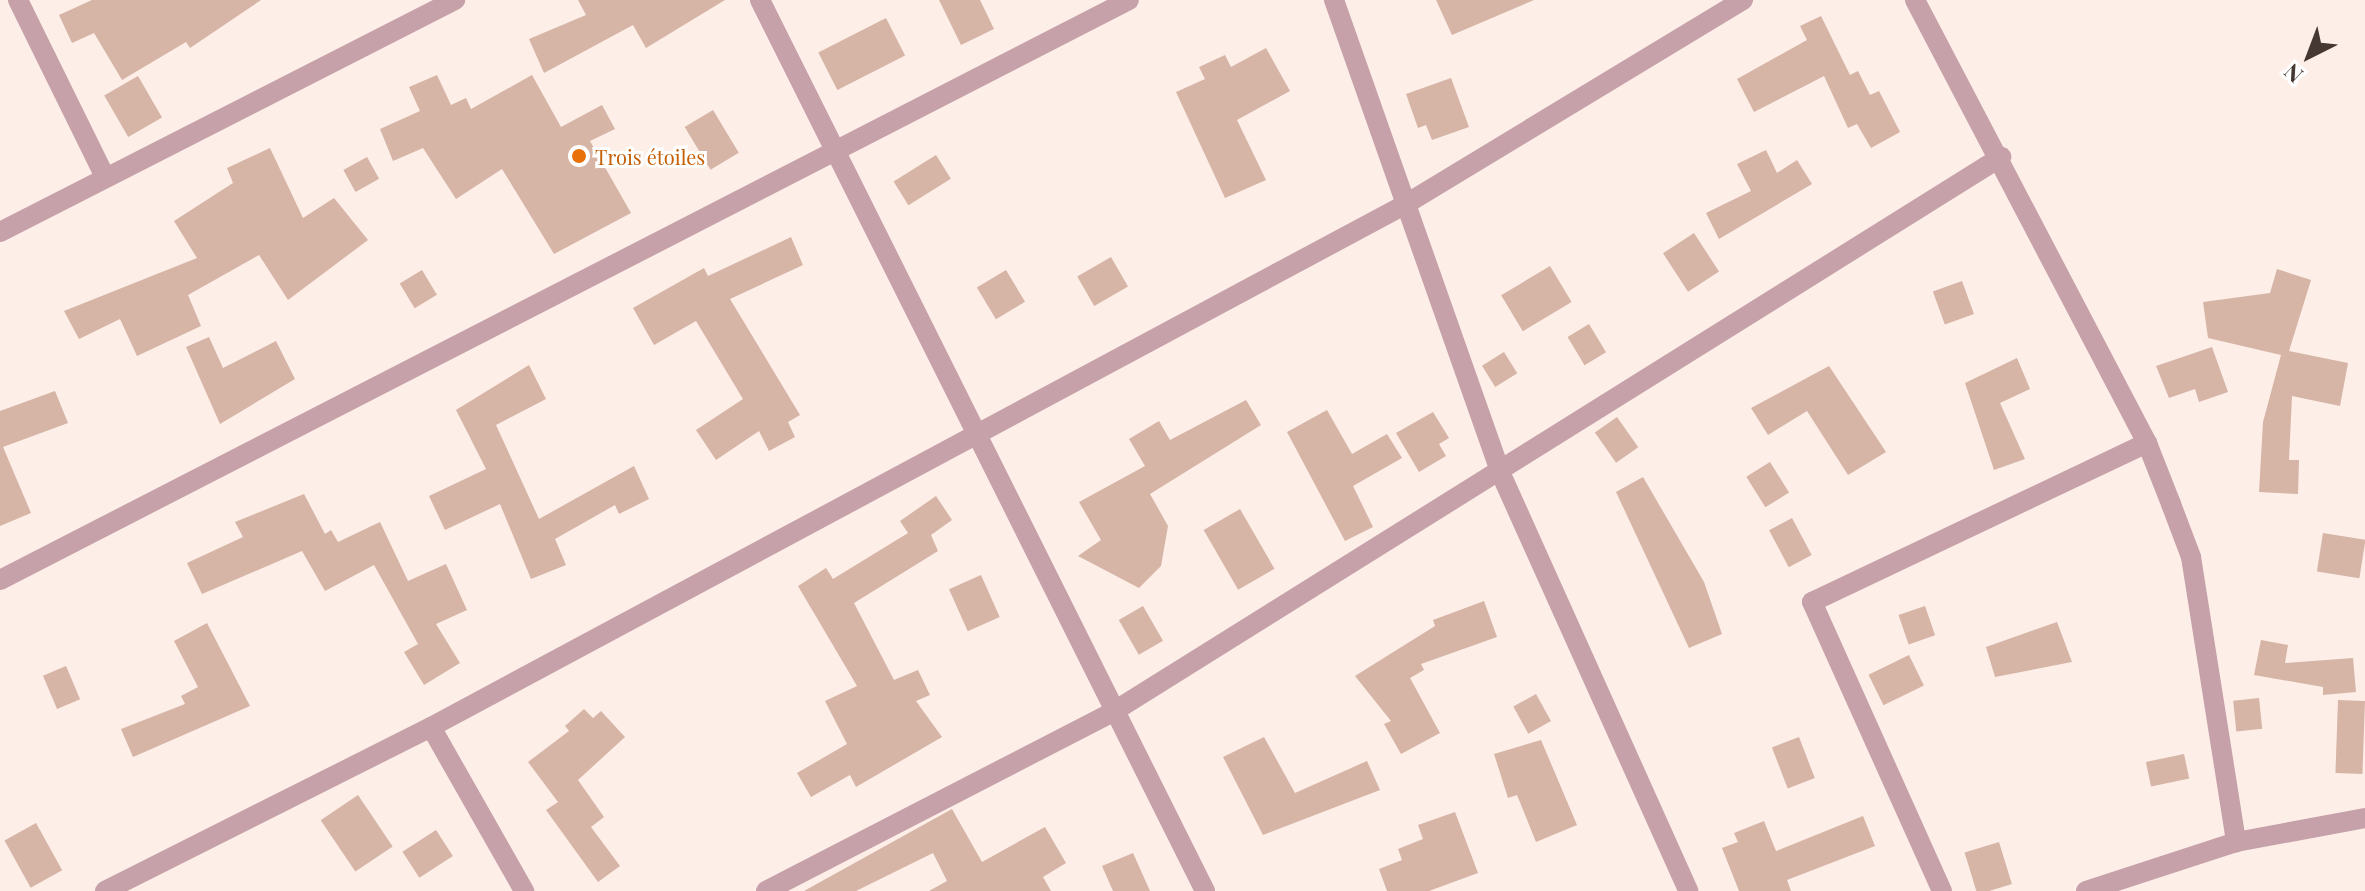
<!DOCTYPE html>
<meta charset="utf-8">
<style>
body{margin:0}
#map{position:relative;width:2365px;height:891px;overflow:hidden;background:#fdeee8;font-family:"Playfair Display",serif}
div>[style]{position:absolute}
.building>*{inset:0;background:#d6b4a6;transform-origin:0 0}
.street>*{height:20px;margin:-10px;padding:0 10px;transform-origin:10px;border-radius:10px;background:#c6a1a9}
.dots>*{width:22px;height:22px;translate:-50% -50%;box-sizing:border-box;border:4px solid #fff;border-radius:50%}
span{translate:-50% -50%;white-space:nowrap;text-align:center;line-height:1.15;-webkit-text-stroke:6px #fff;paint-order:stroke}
.food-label{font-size:20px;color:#c56008}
.left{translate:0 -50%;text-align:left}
.north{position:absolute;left:2269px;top:16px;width:80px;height:80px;-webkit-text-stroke:6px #fff;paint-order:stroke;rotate:222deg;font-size:22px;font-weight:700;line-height:32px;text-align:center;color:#453731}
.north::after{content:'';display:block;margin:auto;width:28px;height:36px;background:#453731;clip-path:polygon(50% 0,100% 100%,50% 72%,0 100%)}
</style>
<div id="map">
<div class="building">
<div style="clip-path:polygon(92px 0,261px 0,190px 48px,186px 42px,122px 80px,94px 33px,72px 43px,59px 15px)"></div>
<div style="clip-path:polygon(578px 0,725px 0,646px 48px,633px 25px,544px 73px,529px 39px,586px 15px)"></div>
<div style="clip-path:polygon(939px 0,980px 0,994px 29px,961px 45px)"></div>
<div style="clip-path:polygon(1436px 0,1534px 0,1452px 35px)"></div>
<div style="clip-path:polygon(1821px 16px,1850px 75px,1858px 71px,1870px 95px,1879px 91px,1900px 132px,1871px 148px,1857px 124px,1848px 128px,1824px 76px,1754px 112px,1737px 79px,1807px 40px,1800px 26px)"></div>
<div style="left:886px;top:18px;width:42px;height:76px;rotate:63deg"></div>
<div style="clip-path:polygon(1266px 48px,1290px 91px,1237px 120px,1266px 180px,1225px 198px,1176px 92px,1205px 79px,1199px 67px,1225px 55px,1231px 67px)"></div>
<div style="clip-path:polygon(437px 75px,451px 105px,466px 98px,471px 109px,532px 75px,561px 127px,602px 105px,615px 129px,590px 141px,631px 213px,554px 254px,502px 169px,456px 199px,423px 148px,393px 161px,380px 129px,420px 111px,409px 87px)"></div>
<div style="left:138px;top:76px;width:48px;height:39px;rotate:60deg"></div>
<div style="clip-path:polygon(1451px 78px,1469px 127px,1432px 140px,1426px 125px,1418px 128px,1406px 94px)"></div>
<div style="left:713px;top:110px;width:50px;height:33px;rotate:59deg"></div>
<div style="clip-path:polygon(270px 148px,303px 218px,334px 198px,368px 240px,288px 300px,259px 255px,188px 295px,201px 326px,137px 356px,120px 319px,79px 339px,64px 311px,197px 258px,174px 221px,233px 183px,227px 168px)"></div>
<div style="clip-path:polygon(1766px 150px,1777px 173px,1797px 160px,1812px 184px,1719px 239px,1706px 213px,1751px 191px,1737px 164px)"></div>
<div style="left:936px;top:155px;width:28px;height:50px;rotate:58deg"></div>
<div style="left:367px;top:157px;width:25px;height:27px;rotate:61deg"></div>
<div style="left:1694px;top:233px;width:46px;height:37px;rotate:57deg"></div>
<div style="clip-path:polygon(791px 237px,803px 265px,730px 299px,800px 415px,788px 422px,795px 437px,769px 451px,759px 431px,716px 460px,696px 430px,743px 399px,696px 321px,654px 345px,633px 308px,704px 268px,708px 276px)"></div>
<div style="left:1111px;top:257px;width:34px;height:39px;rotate:60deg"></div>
<div style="left:1550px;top:266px;width:42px;height:57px;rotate:59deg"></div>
<div style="clip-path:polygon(2277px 269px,2311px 280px,2289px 351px,2348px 363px,2340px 406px,2292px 396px,2289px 460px,2299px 460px,2298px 494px,2259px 492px,2263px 422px,2281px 355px,2208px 338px,2203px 302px,2270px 293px)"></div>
<div style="left:422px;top:270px;width:29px;height:26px;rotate:59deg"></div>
<div style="left:1006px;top:270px;width:37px;height:34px;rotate:59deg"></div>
<div style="left:1962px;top:281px;width:35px;height:31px;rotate:70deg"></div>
<div style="left:1589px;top:324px;width:33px;height:25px;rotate:59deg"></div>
<div style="clip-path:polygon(209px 337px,223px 368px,276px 341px,295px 379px,220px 424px,186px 347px)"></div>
<div style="clip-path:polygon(2212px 347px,2228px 392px,2199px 402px,2195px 389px,2169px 398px,2156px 366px)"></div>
<div style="left:1504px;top:352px;width:25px;height:26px;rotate:58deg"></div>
<div style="clip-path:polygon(2017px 358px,2030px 389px,2000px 403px,2025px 459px,1994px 470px,1965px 383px)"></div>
<div style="clip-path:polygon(529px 365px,546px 399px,496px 425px,539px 519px,634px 466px,649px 499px,619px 514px,615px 505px,555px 539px,566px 565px,531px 579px,500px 504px,445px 530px,429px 496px,486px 469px,456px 410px)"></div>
<div style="clip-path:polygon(1829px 366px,1886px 452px,1848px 475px,1807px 411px,1768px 435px,1751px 408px)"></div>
<div style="clip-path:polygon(55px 391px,68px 423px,3px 447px,31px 513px,0 526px,0 411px)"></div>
<div style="clip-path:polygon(1246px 400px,1261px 425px,1150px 494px,1168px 526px,1161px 566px,1139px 588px,1078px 556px,1101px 540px,1079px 502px,1145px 466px,1129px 439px,1159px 421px,1170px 440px)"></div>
<div style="clip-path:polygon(1327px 410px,1352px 454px,1387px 434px,1402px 458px,1353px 486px,1373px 527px,1345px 541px,1287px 432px)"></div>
<div style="clip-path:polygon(1433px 412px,1449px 438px,1439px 444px,1446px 456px,1419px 472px,1396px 433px)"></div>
<div style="left:1617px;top:417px;width:37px;height:27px;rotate:55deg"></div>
<div style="left:1770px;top:462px;width:36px;height:28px;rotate:58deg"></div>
<div style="clip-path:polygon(1643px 477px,1704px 582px,1722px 634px,1689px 648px,1616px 492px)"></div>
<div style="clip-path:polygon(304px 494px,325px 534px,331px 530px,338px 542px,380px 522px,408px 581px,446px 564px,467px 610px,436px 624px,460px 663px,424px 685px,404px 652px,418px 644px,374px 565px,325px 591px,302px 551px,202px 594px,187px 563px,243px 537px,235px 522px)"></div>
<div style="clip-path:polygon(936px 496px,952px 520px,931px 535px,938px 551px,854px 603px,894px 680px,918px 670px,930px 695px,916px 701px,942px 737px,856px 787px,850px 775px,811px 797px,797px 773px,847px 744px,825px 701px,857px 686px,798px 586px,826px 568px,833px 579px,908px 533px,900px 521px)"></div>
<div style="left:1240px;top:509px;width:69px;height:42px;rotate:60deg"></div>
<div style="left:1792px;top:518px;width:42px;height:26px;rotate:62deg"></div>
<div style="left:2323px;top:533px;width:43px;height:39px;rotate:9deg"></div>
<div style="left:981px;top:575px;width:46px;height:35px;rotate:66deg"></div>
<div style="clip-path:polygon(1484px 601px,1497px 637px,1421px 664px,1424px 670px,1410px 678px,1440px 733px,1401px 754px,1384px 724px,1391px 721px,1355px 676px,1435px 626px,1433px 620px)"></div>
<div style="left:1143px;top:606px;width:40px;height:28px;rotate:60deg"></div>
<div style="left:1925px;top:606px;width:31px;height:28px;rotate:71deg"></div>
<div style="clip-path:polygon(2057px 622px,2072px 662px,1995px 677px,1986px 647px)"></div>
<div style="clip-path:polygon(207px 623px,250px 706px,133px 757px,121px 729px,185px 704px,181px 696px,198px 687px,174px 641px)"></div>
<div style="clip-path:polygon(2261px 640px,2288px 645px,2285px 663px,2353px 658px,2356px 692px,2323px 695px,2323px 687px,2254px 675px)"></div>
<div style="left:1909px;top:655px;width:34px;height:45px;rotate:64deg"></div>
<div style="left:66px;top:666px;width:36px;height:25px;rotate:67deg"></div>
<div style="left:1536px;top:694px;width:31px;height:26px;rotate:61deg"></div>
<div style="left:2259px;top:698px;width:31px;height:26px;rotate:84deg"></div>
<div style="left:2338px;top:700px;width:27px;height:73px;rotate:2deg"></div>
<div style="clip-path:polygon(584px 709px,593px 718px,601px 711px,625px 737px,578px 780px,604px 817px,591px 827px,620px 866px,598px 882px,546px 810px,558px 802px,528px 762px,569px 731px,565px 726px)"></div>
<div style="clip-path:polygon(1264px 737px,1295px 793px,1367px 761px,1380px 790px,1263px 835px,1223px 757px)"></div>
<div style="left:1799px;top:737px;width:44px;height:29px;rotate:69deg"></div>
<div style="clip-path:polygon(1541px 740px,1577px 825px,1536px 842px,1517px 795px,1508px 798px,1494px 754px)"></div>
<div style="left:2184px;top:754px;width:25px;height:39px;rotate:78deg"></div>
<div style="left:358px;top:795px;width:62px;height:45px;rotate:56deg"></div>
<div style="clip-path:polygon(952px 809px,982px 862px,1045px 827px,1066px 863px,1043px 877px,1051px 891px,929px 891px,947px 881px,933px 853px,856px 891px,804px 891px)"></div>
<div style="clip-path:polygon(1455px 812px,1478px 873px,1429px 891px,1387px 891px,1379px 869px,1402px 860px,1398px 849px,1423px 839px,1418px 825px)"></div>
<div style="clip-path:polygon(1863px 816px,1875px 846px,1787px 880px,1791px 891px,1739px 891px,1722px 848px,1738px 842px,1734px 833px,1764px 821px,1776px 851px)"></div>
<div style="left:36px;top:823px;width:54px;height:36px;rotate:61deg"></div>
<div style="left:436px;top:830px;width:31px;height:40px;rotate:57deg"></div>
<div style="left:1999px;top:842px;width:44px;height:36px;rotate:73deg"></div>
<div style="clip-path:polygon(1133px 853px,1150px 891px,1113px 891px,1102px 866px)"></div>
</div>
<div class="street">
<div style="left:18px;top:0;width:195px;rotate:63.8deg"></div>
<div style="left:760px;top:0;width:996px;rotate:63.46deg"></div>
<div style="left:1334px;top:0;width:503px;rotate:70.59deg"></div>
<div style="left:1501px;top:474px;width:457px;rotate:65.8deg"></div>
<div style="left:1915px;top:0;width:500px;rotate:62.36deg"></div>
<div style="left:2147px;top:443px;width:66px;rotate:68.5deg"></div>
<div style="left:2171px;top:504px;width:57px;rotate:69.3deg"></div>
<div style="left:2191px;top:557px;width:289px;rotate:81deg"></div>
<div style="left:0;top:232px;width:511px;rotate:-27.02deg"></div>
<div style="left:0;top:580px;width:1269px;rotate:-27.19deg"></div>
<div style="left:431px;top:727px;width:189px;rotate:60.4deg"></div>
<div style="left:105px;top:891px;width:365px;rotate:-26.7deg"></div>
<div style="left:431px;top:727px;width:1106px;rotate:-28.21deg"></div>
<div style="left:1406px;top:204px;width:394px;rotate:-31.2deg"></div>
<div style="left:766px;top:891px;width:394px;rotate:-27.3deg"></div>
<div style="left:1116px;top:710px;width:1044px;rotate:-32deg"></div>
<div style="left:1942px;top:891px;width:317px;rotate:-114.2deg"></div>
<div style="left:1812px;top:602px;width:371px;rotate:-25.4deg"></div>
<div style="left:2086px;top:891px;width:158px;rotate:-18.1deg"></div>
<div style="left:2236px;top:842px;width:131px;rotate:-10.5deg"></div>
</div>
<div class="dots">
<div style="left:579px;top:156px;background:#e8710a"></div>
</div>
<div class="food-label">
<span class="left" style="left:595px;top:156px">Trois étoiles</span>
</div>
<div class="north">N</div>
</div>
